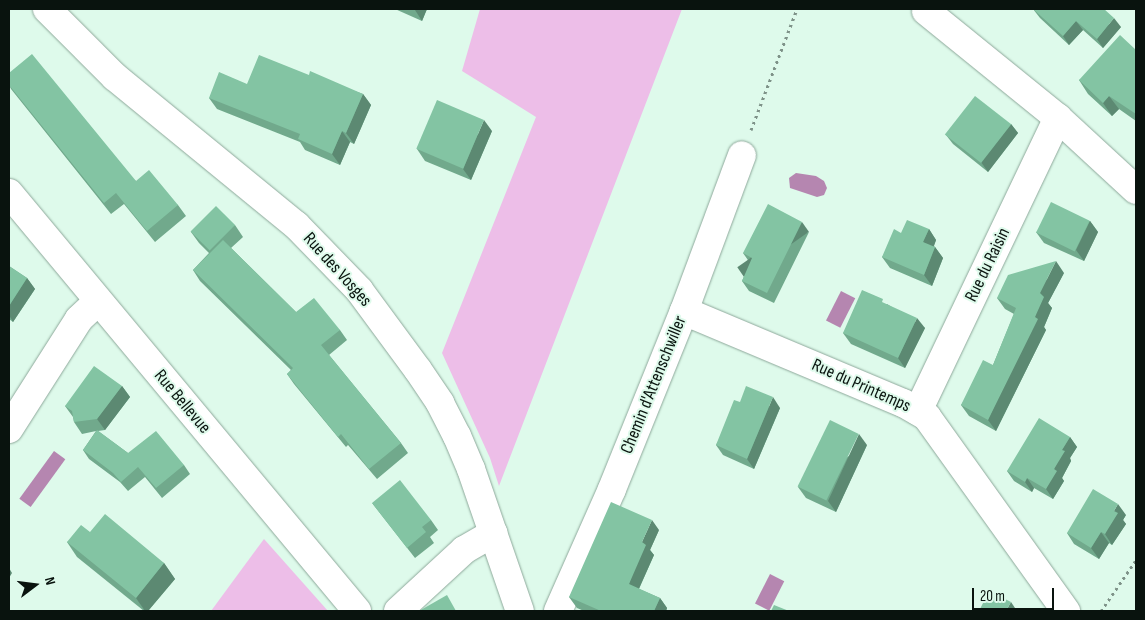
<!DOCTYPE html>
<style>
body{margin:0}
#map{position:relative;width:1145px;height:620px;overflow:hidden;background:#defaeb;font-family:"Sofia Sans Condensed",sans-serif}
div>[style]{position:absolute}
.green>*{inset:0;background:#edbee8}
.water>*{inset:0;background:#b586b0;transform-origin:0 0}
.path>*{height:3px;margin-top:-1.5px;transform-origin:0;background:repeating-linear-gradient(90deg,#7e9288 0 2.5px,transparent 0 6.5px)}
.roads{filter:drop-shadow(0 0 1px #8da89a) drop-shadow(0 0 1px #8da89a)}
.minor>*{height:28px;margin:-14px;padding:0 14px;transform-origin:14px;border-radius:14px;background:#fff}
.wall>*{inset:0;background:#71a98c}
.shaded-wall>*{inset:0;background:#5c8972;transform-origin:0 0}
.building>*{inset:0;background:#83c4a3;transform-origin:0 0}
span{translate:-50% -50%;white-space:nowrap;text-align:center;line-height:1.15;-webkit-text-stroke:4px #defaeb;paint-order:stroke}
.street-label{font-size:18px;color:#09130e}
.frame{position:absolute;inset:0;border:10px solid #09130e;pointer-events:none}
.north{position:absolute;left:10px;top:560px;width:50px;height:50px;-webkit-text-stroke:4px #defaeb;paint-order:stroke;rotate:75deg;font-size:14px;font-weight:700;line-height:20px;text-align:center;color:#09130e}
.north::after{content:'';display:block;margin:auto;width:18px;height:22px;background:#09130e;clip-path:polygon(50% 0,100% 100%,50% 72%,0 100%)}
.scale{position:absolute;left:972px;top:588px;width:82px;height:22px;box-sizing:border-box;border:2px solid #09130e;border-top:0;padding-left:6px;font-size:15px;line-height:18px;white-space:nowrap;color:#09130e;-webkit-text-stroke:4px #defaeb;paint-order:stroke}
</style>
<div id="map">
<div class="green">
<div style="clip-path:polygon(480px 9px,682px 9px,499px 486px,490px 458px,442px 353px,536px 117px,462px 71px)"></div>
<div style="clip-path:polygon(264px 539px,328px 611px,211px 611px)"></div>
</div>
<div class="water">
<div style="clip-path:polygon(796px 173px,816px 176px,824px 181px,827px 188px,824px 195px,817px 197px,790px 188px,789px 178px)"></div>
<div style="left:841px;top:291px;width:16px;height:33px;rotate:27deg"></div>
<div style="left:54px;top:451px;width:14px;height:59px;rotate:36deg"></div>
<div style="left:770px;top:574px;width:16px;height:33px;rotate:27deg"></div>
</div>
<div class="path">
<div style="left:751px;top:130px;width:129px;rotate:-69.2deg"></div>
<div style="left:1101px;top:611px;width:62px;rotate:-55.5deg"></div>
</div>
<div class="roads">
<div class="minor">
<div style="left:47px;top:9px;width:96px;rotate:45deg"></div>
<div style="left:115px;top:77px;width:234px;rotate:39.3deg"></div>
<div style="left:296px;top:225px;width:91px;rotate:45.9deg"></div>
<div style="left:359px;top:290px;width:99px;rotate:53.6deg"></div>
<div style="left:418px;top:370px;width:40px;rotate:56deg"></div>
<div style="left:440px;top:403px;width:37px;rotate:63deg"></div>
<div style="left:457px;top:436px;width:36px;rotate:67deg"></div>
<div style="left:471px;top:469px;width:150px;rotate:71deg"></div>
<div style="left:926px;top:11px;width:170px;rotate:39deg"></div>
<div style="left:1058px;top:118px;width:106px;rotate:42.7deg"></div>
<div style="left:9px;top:193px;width:544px;rotate:50.22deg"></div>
<div style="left:684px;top:311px;width:238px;rotate:22.8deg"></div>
<div style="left:903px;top:403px;width:28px;rotate:30deg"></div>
<div style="left:927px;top:417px;width:239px;rotate:54.4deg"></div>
<div style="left:918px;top:411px;width:325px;rotate:-64.5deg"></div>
<div style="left:9px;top:429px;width:130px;rotate:-57.5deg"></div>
<div style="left:79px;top:319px;width:26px;rotate:-43deg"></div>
<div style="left:398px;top:611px;width:90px;rotate:-42.7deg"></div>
<div style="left:464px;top:550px;width:34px;rotate:-30deg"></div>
<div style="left:558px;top:611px;width:133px;rotate:-66.1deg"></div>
<div style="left:612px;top:489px;width:192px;rotate:-68deg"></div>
<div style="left:684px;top:311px;width:166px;rotate:-69.6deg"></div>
</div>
</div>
<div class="wall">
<div style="clip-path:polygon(395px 9px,427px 9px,422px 21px)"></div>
<div style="clip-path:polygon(1033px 9px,1121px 27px,1103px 48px,1083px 30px,1069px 45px,1040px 18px)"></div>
<div style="clip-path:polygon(1136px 50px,1136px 121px,1119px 109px,1112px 116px,1088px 94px,1079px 80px)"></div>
<div style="clip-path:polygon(309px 75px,363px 94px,371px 105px,354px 144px,350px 142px,340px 165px,305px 150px,300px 142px,217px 109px,209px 98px,247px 84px)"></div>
<div style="clip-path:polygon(9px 85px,136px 181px,178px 205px,186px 216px,155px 242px,124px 204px,111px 214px,11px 89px)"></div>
<div style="clip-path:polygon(1011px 124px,1018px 133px,988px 172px,953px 144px,946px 135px)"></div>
<div style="clip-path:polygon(492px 131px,471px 180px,425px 161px,417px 149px)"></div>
<div style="clip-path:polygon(1090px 221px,1098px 232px,1084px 261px,1044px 243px,1036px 232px)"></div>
<div style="clip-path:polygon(235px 225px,243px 237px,231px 248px,296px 312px,340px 330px,347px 340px,329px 355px,401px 443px,408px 453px,377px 479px,348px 445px,346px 447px,294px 384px,287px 374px,291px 370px,200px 281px,193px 270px,209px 253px,199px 243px,191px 232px)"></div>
<div style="clip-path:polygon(929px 229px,936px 240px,934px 246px,935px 247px,943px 258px,932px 286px,890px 268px,882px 257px,901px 233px)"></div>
<div style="clip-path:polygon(809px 232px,774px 303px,749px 291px,742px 281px,750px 263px,743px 253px)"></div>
<div style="clip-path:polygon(9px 266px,27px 278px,35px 289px,13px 322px,9px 319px)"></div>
<div style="clip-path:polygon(1064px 273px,1048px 303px,1052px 308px,1044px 327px,1046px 330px,996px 431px,969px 416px,961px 405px,993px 365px,1014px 314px,1005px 309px,997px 298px)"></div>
<div style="clip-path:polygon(887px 304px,925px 328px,905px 368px,851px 344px,843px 333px)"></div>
<div style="clip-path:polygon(122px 386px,130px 397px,105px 430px,98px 431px,128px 453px,184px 465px,190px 474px,162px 498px,145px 477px,128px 491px,120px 482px,89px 459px,83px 450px,96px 431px,82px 434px,74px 422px,73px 417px,65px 406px)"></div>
<div style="clip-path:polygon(740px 402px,780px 408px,754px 469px,723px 455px,716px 445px)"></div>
<div style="clip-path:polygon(1070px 437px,1077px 447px,1070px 458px,1071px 461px,1062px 478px,1064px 481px,1053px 499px,1034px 488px,1032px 492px,1014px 481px,1007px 471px)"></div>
<div style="clip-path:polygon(867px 445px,836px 512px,806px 498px,798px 487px)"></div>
<div style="clip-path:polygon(372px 503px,431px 520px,438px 530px,430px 537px,434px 543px,415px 558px)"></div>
<div style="clip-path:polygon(1126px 515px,1123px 520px,1126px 524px,1112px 545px,1109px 543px,1099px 559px,1074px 544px,1067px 533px)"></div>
<div style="clip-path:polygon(659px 530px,650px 550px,654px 555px,639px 589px,660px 598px,667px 608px,666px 611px,584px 611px,577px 608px,569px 597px)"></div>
<div style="clip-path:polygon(90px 532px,164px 563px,175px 579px,148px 611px,144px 611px,77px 557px,67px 542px)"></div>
</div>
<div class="shaded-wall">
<div style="clip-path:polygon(416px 9px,427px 9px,422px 21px,415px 10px)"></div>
<div style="clip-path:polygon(1114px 18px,1121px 27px,1103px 48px,1097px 39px)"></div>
<div style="clip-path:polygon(1076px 21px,1083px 30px,1069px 45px,1063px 36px)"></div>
<div style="clip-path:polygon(363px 94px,371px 105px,354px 144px,346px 133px)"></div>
<div style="clip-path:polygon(1109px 96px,1119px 109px,1112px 116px,1103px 103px)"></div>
<div style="clip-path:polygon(484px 120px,492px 131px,471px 180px,463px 169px)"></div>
<div style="clip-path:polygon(1011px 124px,1018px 133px,988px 172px,981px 162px)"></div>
<div style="clip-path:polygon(342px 131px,350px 142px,340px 165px,332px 154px)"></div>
<div style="clip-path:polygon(1090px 221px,1098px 232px,1084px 261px,1076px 250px)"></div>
<div style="left:802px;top:222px;width:12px;height:79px;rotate:55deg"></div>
<div style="clip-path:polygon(929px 229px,936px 240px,931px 253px,923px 242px)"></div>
<div style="clip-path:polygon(935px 247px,943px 258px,932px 286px,924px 275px)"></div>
<div style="clip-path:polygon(1056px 261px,1064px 273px,1048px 303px,1052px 308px,1044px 327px,1046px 330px,996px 431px,988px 420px,1035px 317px,1040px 293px)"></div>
<div style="clip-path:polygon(27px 278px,35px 289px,13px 322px,9px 315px,9px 306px)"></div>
<div style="clip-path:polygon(917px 318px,925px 328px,905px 368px,898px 358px)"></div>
<div style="clip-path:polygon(122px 386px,130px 397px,105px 430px,97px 419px)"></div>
<div style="clip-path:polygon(773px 397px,780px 408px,754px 469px,747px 459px)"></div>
<div style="clip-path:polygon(859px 434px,867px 445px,836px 512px,828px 501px)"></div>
<div style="clip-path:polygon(1070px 437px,1077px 447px,1070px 458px,1071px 461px,1062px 478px,1064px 481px,1053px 499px,1046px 489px,1062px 450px)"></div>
<div style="clip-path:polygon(1027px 478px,1034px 488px,1032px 492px,1025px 482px)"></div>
<div style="clip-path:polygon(1118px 504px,1126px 515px,1123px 520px,1126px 524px,1112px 545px,1105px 534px,1114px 511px)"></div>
<div style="clip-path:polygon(652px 520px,659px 530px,650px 550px,654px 555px,636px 595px,629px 584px,642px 542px)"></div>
<div style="clip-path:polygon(1101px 532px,1109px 543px,1099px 559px,1091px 548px)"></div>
<div style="clip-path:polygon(164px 563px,175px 579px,148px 611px,145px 611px,136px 598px)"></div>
<div style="clip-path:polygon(9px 568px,12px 573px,9px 578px)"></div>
<div style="clip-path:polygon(660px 598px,667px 608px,666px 611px,654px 611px)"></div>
<div style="clip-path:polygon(1011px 602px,1015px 608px,1013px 611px,1006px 611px)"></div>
</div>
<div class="building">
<div style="clip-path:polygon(1033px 9px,1104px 9px,1114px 18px,1097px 39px,1076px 21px,1063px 36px)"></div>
<div style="clip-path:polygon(1120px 35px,1136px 50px,1136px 114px,1109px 96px,1103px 103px,1079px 80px)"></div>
<div style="clip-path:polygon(32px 54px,136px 181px,149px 170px,178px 205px,147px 231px,116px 193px,104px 203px,9px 85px,9px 73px)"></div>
<div style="clip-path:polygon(259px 55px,309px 75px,310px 71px,363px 94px,346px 133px,342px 131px,332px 154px,298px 139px,300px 134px,209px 98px,219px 72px,247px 84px)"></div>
<div style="left:975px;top:96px;width:46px;height:49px;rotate:38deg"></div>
<div style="left:437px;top:100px;width:51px;height:53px;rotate:23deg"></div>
<div style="left:1051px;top:202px;width:43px;height:34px;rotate:26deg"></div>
<div style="clip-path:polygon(768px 204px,802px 222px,767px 293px,742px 281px,752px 258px,743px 253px)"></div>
<div style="left:216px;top:206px;width:27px;height:36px;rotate:45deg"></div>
<div style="clip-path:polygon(907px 220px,929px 229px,923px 242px,935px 247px,924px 275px,882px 257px,894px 229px,901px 233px)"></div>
<div style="clip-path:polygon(223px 240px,296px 312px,314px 298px,340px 330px,321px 345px,401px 443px,369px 469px,341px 434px,338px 437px,287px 374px,293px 368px,193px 270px)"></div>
<div style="clip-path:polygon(1056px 261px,1040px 293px,1044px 297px,1035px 317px,1038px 319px,988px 420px,961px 405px,983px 360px,993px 365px,1016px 308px,997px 298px,1008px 275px)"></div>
<div style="clip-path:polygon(9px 266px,27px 278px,9px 306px)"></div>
<div style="clip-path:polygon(862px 290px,883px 299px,882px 302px,917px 318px,898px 358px,843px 333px)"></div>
<div style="clip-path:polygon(94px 366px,122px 386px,97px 419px,74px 422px,72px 411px,65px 406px)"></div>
<div style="clip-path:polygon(746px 386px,773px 397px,747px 459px,716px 445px,734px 400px,740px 402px)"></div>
<div style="clip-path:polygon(1039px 418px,1070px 437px,1062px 450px,1065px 451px,1054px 469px,1057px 471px,1046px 489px,1027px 478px,1025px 482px,1007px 471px)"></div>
<div style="left:830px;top:420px;width:32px;height:74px;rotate:26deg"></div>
<div style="clip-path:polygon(97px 430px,128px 453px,156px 431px,184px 465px,156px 488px,138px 467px,121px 482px,113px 473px,83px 450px)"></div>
<div style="clip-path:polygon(400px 480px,431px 520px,422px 527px,426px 532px,407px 548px,372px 503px)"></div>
<div style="clip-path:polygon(1093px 489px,1118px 504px,1114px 511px,1118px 513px,1105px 534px,1101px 532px,1091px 548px,1067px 533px)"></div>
<div style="clip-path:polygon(611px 502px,652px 520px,642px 542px,646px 545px,629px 584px,660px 598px,654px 611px,601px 611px,569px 597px)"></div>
<div style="clip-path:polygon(105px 514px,164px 563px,136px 598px,67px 542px,81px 525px,90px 532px)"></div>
<div style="clip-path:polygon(989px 591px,1011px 602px,1006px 611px,979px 611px)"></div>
<div style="clip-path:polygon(447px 595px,456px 611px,419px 611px)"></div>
<div style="clip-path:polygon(774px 605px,789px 611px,771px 611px)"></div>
</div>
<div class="street-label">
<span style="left:988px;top:265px;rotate:-64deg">Rue du Raisin</span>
<span style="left:337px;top:270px;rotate:48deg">Rue des Vosges</span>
<span style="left:654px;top:385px;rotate:-68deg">Chemin d'Attenschwiller</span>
<span style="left:861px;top:386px;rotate:24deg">Rue du Printemps</span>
<span style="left:182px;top:402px;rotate:50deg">Rue Bellevue</span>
</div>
<div class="frame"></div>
<div class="north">N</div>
<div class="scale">20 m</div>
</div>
